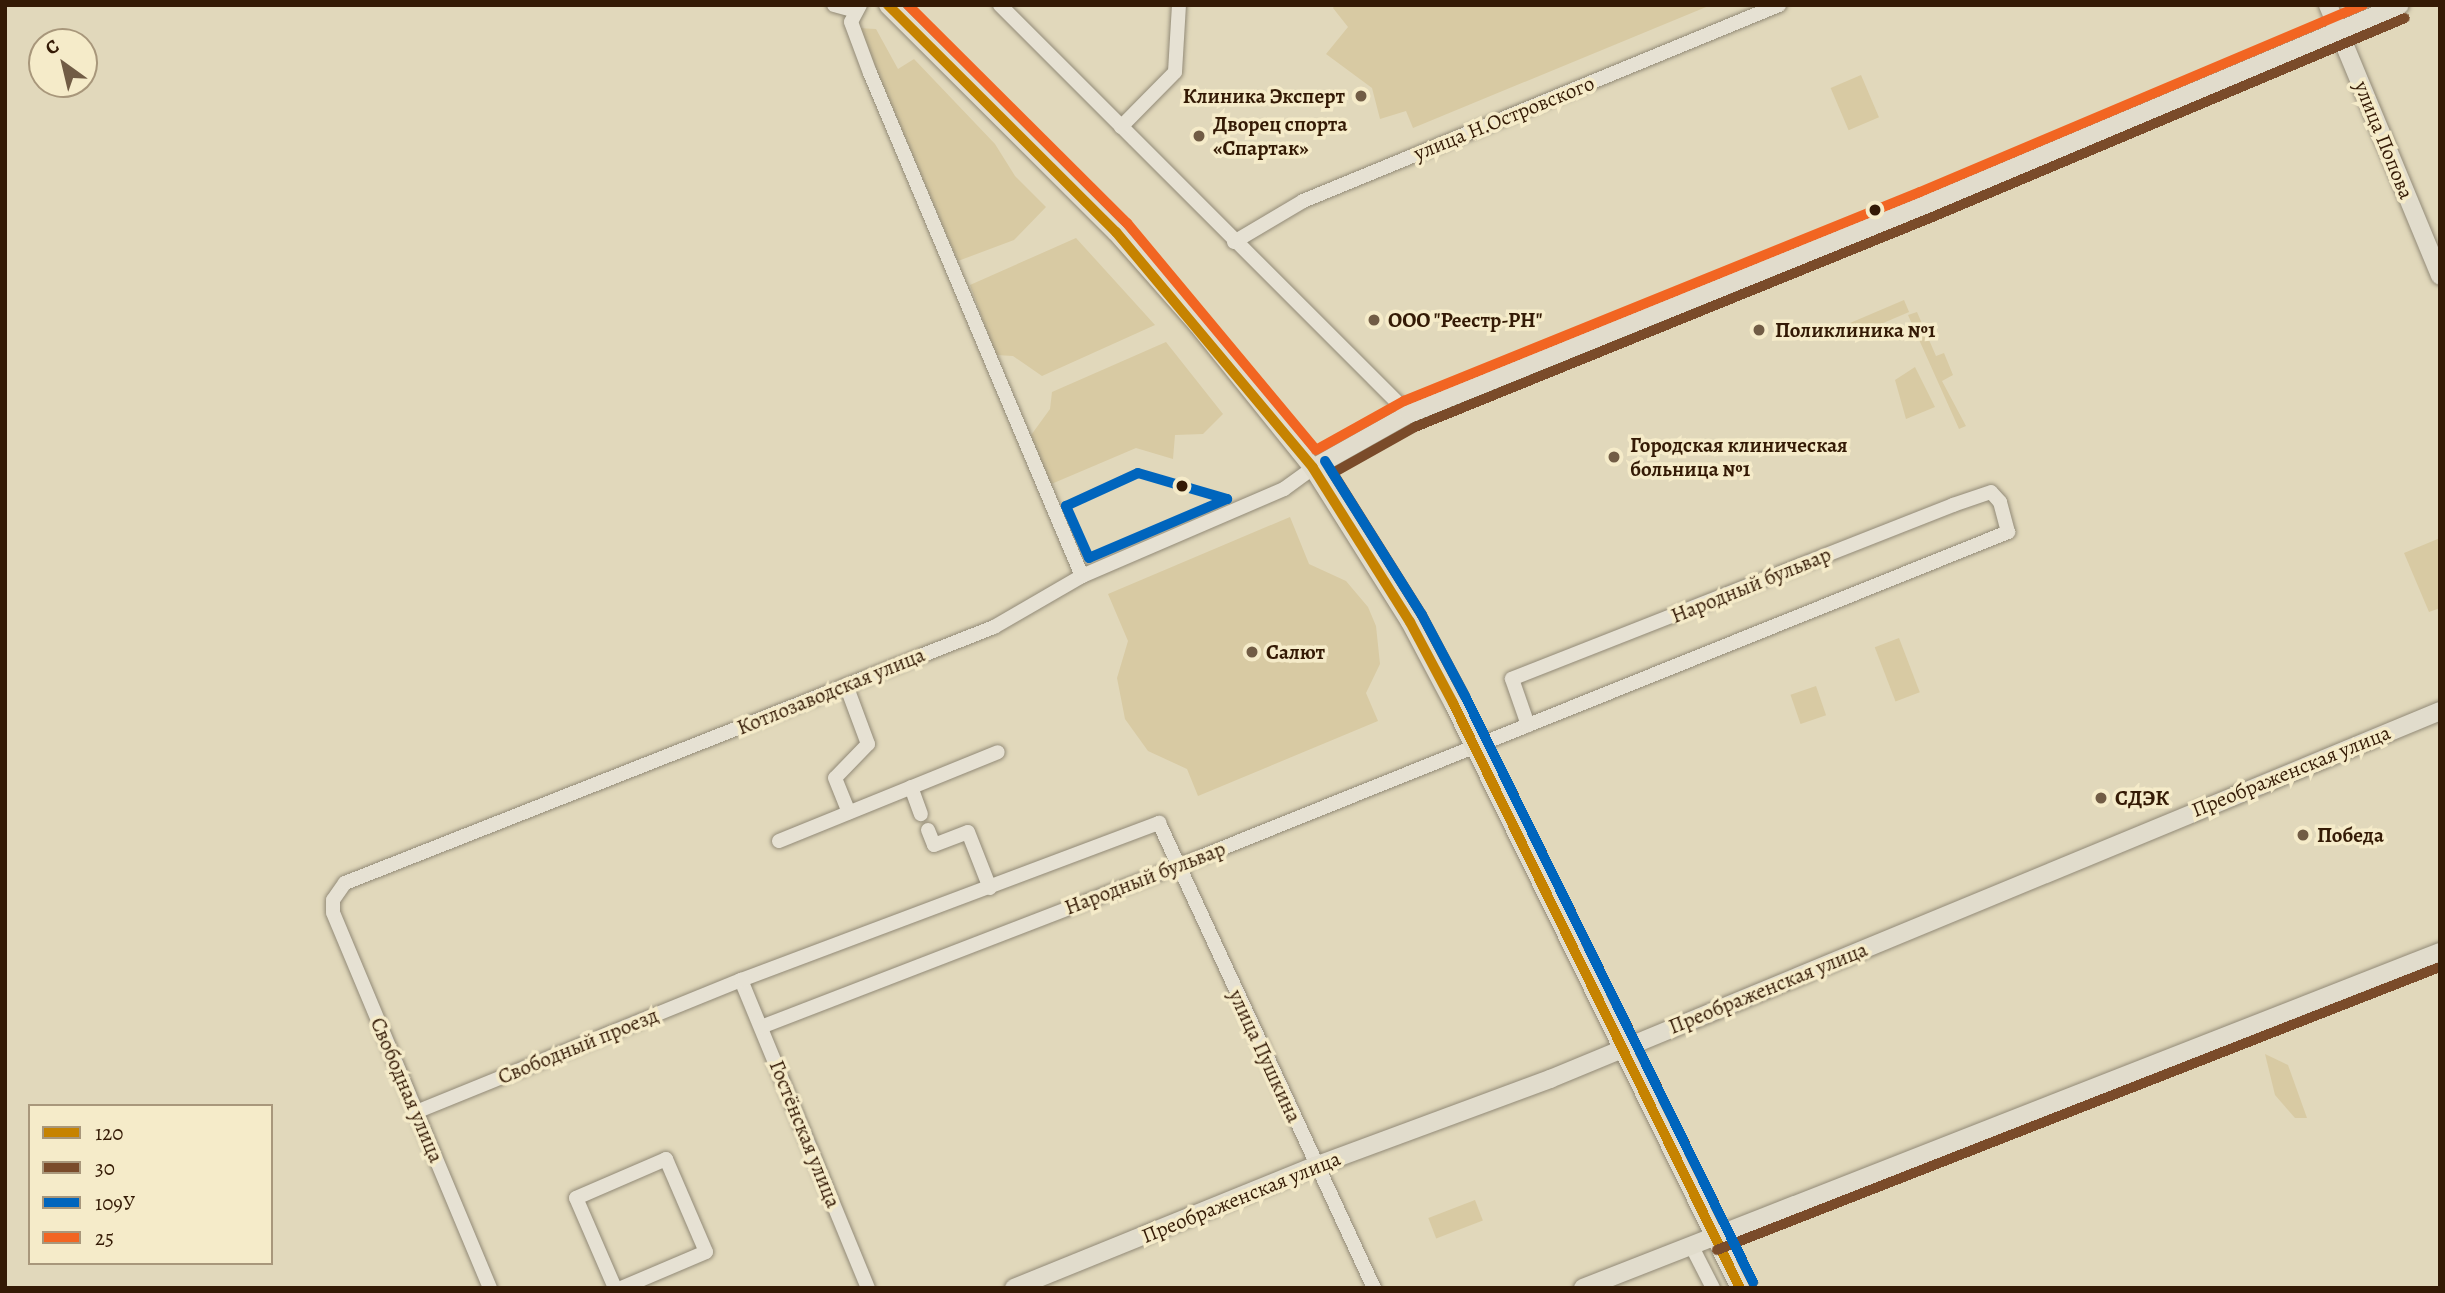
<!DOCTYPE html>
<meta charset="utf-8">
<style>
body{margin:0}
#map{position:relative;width:2445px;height:1293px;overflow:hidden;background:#e1d8bb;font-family:Alegreya,serif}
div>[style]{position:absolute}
.green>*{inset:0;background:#d8caa3;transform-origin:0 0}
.roads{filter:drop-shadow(0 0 2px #928a77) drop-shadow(0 0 2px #928a77)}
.minor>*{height:14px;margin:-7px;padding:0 7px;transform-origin:7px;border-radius:7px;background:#e6e1d3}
.major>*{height:18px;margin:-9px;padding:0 9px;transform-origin:9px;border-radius:9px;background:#e1dccc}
.bus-1>*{height:10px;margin:-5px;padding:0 5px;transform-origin:5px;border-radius:5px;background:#c68301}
.bus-2>*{height:10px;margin:-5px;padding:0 5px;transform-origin:5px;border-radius:5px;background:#7a4b2a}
.bus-3>*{height:10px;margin:-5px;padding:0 5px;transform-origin:5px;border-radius:5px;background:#0065bd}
.bus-4>*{height:10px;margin:-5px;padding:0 5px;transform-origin:5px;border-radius:5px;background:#f26522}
.dots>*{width:19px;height:19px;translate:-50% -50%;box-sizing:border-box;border:4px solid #f5ebc9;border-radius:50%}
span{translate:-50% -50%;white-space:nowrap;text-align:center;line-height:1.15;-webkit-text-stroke:7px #f5ebc9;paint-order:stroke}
.poi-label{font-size:21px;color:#341a05;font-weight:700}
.right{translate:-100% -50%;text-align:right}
.left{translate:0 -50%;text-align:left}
.street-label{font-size:21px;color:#341a05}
.frame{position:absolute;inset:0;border:7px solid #341a05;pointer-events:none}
.legend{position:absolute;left:28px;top:1104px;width:245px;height:161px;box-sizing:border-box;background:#f5ebc9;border:2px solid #a8977b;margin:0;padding:9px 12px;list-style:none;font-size:21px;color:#341a05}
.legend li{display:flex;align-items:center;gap:14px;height:35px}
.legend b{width:35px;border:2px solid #a8977b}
.north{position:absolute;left:28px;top:28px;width:70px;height:70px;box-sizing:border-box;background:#f5ebc9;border:2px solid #a8977b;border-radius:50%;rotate:326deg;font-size:19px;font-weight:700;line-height:28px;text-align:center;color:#341a05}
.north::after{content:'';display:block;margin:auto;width:24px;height:32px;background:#715c45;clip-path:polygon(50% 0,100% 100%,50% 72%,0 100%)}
</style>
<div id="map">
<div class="green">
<div style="clip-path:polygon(1335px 5px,1711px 5px,1413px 128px,1406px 111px,1380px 119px,1372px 88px,1326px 54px,1348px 27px,1333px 8px)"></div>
<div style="clip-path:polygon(858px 28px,876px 29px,898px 69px,914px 59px,995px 144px,1015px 176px,1046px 207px,1014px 240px,958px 261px)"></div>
<div style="left:1861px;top:75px;width:46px;height:33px;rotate:67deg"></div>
<div style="clip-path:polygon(1076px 238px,1155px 325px,1042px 376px,1013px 356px,996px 355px,970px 285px)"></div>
<div style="left:1904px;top:300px;width:13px;height:58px;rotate:67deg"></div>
<div style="clip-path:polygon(1917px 312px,1936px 356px,1944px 353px,1953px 375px,1942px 381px,1966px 426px,1959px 429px,1908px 315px)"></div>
<div style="clip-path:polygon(1166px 342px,1223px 414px,1203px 434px,1175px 435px,1173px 459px,1136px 448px,1049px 485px,1029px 438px,1050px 409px,1052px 392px)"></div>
<div style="clip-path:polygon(1915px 367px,1935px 407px,1906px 419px,1895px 380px)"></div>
<div style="clip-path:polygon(1290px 517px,1309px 564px,1346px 581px,1368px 607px,1376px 626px,1380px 664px,1366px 693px,1378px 721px,1198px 796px,1187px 769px,1148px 751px,1125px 719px,1117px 678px,1128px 641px,1108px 594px)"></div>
<div style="clip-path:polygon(2440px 538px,2440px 608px,2429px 612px,2404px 553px)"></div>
<div style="left:1899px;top:638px;width:58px;height:26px;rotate:69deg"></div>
<div style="left:1816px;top:686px;width:31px;height:27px;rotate:71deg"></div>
<div style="clip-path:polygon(2265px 1054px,2288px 1065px,2307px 1118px,2295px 1118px,2275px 1095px)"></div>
<div style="left:1475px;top:1200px;width:22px;height:50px;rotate:69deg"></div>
</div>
<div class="roads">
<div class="minor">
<div style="left:834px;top:5px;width:23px;rotate:15deg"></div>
<div style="left:860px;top:5px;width:19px;rotate:118deg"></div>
<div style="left:851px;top:22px;width:54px;rotate:69.6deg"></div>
<div style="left:870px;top:73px;width:546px;rotate:67.15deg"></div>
<div style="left:1000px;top:5px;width:578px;rotate:45deg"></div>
<div style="left:1121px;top:127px;width:77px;rotate:-45.5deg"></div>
<div style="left:1175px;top:72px;width:67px;rotate:-86.6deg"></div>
<div style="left:1234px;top:242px;width:80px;rotate:-30.7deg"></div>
<div style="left:1303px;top:201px;width:515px;rotate:-22.38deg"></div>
<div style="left:846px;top:685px;width:63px;rotate:69.6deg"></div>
<div style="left:868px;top:744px;width:47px;rotate:134.1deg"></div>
<div style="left:835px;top:778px;width:37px;rotate:68deg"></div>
<div style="left:911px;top:787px;width:29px;rotate:70deg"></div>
<div style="left:928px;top:830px;width:16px;rotate:68deg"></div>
<div style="left:934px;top:845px;width:36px;rotate:-21deg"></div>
<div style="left:968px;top:832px;width:60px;rotate:68.6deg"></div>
<div style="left:779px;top:841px;width:236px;rotate:-22.1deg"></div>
<div style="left:741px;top:980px;width:333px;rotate:67.6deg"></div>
<div style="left:761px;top:1027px;width:447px;rotate:-21.1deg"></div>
<div style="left:1178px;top:866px;width:895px;rotate:-21.92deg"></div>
<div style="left:2008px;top:532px;width:31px;rotate:-105deg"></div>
<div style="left:2000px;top:502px;width:13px;rotate:-132deg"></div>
<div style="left:1991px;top:492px;width:40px;rotate:161.1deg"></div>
<div style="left:1953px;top:505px;width:474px;rotate:158.5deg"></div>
<div style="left:1512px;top:679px;width:49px;rotate:70.8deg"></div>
<div style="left:416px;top:1112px;width:351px;rotate:-22.1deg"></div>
<div style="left:741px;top:980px;width:447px;rotate:-20.6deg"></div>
<div style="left:1159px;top:823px;width:512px;rotate:65.19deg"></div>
<div style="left:1691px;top:1245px;width:48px;rotate:62.9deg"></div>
<div style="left:490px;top:1288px;width:407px;rotate:-112.7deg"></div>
<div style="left:333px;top:912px;width:12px;rotate:-90deg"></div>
<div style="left:333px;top:900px;width:21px;rotate:-55deg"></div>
<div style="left:345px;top:883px;width:698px;rotate:-21.53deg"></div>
<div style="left:994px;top:627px;width:102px;rotate:-30.1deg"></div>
<div style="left:1082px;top:576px;width:220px;rotate:-23.3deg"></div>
<div style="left:1284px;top:489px;width:36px;rotate:-36deg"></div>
<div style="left:615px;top:1288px;width:98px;rotate:-113.4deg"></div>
<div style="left:576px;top:1198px;width:98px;rotate:-23.4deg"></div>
<div style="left:666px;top:1159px;width:101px;rotate:66.7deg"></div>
<div style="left:706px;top:1252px;width:92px;rotate:157deg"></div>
</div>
<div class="major">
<div style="left:888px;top:5px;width:322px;rotate:44.9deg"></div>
<div style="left:1116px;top:232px;width:124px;rotate:48.6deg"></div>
<div style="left:1198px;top:325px;width:184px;rotate:51.2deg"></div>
<div style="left:1313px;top:468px;width:182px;rotate:57.8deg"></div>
<div style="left:1410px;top:622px;width:92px;rotate:62deg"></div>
<div style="left:1453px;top:703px;width:652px;rotate:63.87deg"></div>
<div style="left:2328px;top:5px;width:293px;rotate:67.5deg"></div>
<div style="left:1313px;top:468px;width:110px;rotate:-29.4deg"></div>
<div style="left:1409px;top:414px;width:557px;rotate:-22.05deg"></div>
<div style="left:1925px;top:205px;width:515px;rotate:-22.83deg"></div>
<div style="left:1014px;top:1288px;width:325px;rotate:-22.1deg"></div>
<div style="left:1315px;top:1166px;width:251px;rotate:-20.3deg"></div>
<div style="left:1550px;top:1079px;width:963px;rotate:-22.46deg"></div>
<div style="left:1583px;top:1288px;width:921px;rotate:-21.41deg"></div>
</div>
</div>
<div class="bus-1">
<div style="left:888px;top:5px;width:322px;rotate:44.9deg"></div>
<div style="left:1116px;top:232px;width:307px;rotate:50.1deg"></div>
<div style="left:1313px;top:468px;width:182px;rotate:57.8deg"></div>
<div style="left:1410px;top:622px;width:92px;rotate:62deg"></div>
<div style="left:1453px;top:703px;width:652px;rotate:63.87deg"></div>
</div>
<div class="bus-2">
<div style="left:1717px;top:1250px;width:776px;rotate:-21.38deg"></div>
<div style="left:1753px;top:1282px;width:653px;rotate:-116.17deg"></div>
<div style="left:1465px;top:696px;width:92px;rotate:-118deg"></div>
<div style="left:1422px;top:615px;width:168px;rotate:-122.1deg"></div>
<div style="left:1333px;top:473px;width:94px;rotate:-29.3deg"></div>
<div style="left:1415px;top:427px;width:556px;rotate:-22.09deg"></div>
<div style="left:1930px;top:218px;width:515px;rotate:-22.83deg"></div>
</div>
<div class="bus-3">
<div style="left:1325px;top:461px;width:182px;rotate:57.8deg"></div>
<div style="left:1422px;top:615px;width:92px;rotate:62deg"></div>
<div style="left:1465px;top:696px;width:653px;rotate:63.83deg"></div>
<div style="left:1138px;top:473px;width:93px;rotate:16.3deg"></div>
<div style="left:1227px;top:499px;width:150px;rotate:156.9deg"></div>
<div style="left:1089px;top:558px;width:57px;rotate:-113.9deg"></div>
<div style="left:1066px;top:506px;width:79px;rotate:-24.6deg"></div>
</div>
<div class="bus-4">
<div style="left:908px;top:5px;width:309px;rotate:44.9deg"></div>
<div style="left:1127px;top:223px;width:295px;rotate:50.2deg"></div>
<div style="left:1316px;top:450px;width:101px;rotate:-29.1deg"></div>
<div style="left:1404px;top:401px;width:557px;rotate:-22.05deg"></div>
<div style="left:1920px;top:192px;width:481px;rotate:-22.9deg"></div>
</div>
<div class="dots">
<div style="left:1361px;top:96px;background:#715c45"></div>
<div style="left:1199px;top:136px;background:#715c45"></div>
<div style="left:1875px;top:210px;background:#341a05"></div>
<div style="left:1374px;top:320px;background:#715c45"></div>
<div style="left:1759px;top:330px;background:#715c45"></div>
<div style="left:1614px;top:457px;background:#715c45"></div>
<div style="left:1182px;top:486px;background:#341a05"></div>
<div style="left:1252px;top:652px;background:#715c45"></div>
<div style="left:2101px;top:798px;background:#715c45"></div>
<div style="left:2303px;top:835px;background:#715c45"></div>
</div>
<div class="poi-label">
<span class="right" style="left:1345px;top:96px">Клиника Эксперт</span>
<span class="left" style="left:1213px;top:136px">Дворец спорта<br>«Спартак»</span>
<span class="left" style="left:1388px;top:320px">ООО "Реестр-РН"</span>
<span class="left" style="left:1775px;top:330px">Поликлиника №1</span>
<span class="left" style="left:1630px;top:457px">Городская клиническая<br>больница №1</span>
<span class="left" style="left:1266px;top:652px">Салют</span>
<span class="left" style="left:2115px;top:798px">СДЭК</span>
<span class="left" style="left:2317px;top:835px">Победа</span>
</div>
<div class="street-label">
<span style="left:1504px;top:118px;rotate:-22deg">улица Н.Островского</span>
<span style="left:2384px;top:140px;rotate:68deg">улица Попова</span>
<span style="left:1751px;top:585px;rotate:-22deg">Народный бульвар</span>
<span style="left:831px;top:691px;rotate:-22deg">Котлозаводская улица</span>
<span style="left:2291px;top:771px;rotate:-22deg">Преображенская улица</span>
<span style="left:1145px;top:878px;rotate:-21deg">Народный бульвар</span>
<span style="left:1768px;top:988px;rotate:-22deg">Преображенская улица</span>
<span style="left:578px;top:1046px;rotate:-22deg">Свободный проезд</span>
<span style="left:1265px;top:1056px;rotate:65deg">улица Пушкина</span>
<span style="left:407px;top:1090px;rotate:67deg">Свободная улица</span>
<span style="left:805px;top:1134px;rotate:68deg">Гостёнская улица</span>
<span style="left:1241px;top:1197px;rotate:-22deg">Преображенская улица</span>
</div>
<div class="frame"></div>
<ul class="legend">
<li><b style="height:9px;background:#c68301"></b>120</li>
<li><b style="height:9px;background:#7a4b2a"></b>30</li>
<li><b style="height:9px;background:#0065bd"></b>109У</li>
<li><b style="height:9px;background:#f26522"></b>25</li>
</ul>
<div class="north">С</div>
</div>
